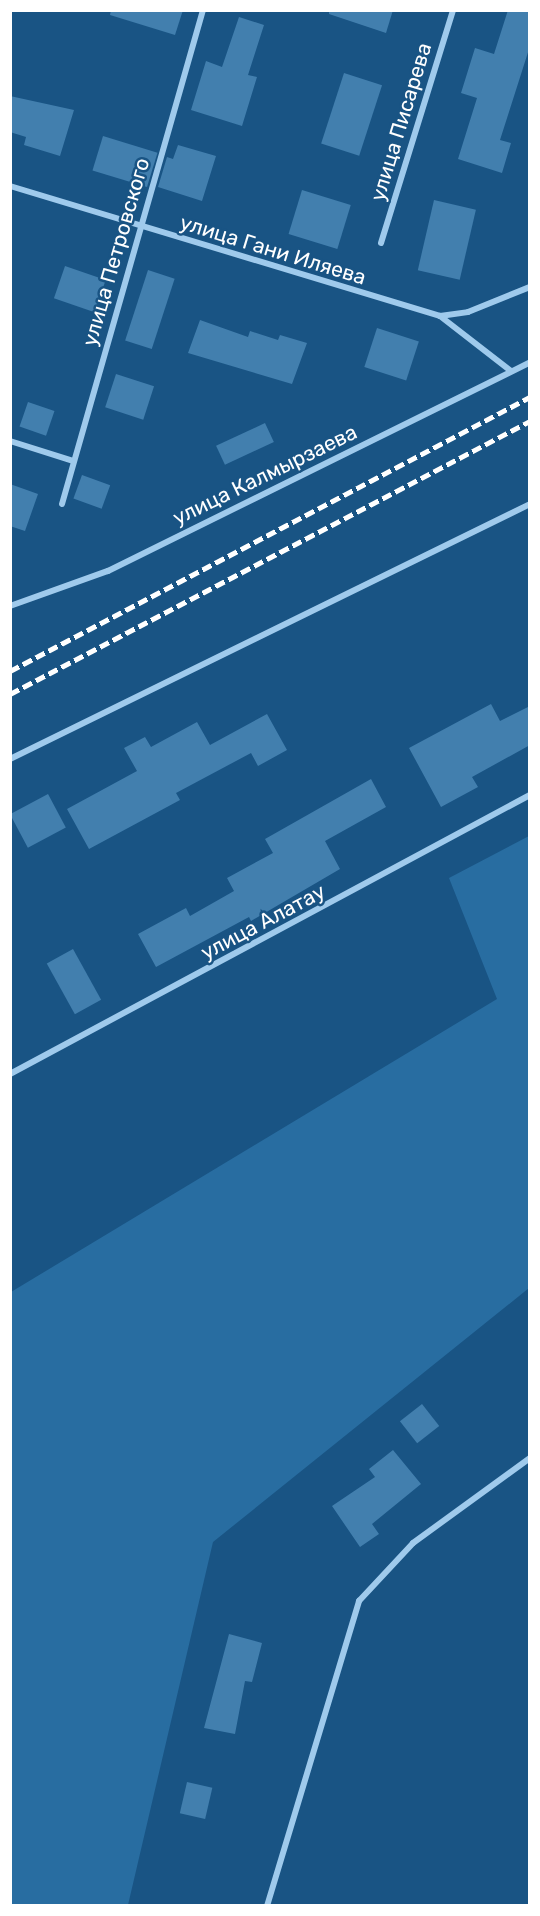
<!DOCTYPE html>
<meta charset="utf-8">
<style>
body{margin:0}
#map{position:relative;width:540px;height:1916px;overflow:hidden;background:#195484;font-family:Rubik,sans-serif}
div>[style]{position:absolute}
.green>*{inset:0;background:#286da1}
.building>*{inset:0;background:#427fae;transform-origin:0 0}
.street>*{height:6px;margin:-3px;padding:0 3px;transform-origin:3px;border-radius:3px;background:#9fcaec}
.rail>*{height:4.5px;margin-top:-2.25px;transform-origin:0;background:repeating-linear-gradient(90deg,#fff 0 10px,transparent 0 14.5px)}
span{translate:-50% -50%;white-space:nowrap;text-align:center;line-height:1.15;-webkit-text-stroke:5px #195484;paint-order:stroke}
.street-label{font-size:21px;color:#fff}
.frame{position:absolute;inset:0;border:12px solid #fff;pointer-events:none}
</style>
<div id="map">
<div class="green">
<div style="clip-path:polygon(529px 836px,529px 1288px,213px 1542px,128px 1905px,11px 1905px,11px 1292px,497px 999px,449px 878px)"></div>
</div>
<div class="building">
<div style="clip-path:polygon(111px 10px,183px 10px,175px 35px,110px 15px)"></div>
<div style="clip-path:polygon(329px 10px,393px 10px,386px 33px,329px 14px)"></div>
<div style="clip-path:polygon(508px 10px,530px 10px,530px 46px,500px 140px,511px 143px,502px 173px,458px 159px,477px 98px,461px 93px,475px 48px,494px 54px)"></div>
<div style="clip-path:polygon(239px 17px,264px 25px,248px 75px,257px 77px,242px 126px,191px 110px,206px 61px,222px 67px)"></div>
<div style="left:344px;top:73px;width:40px;height:74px;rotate:18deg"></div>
<div style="clip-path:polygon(10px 96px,74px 110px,60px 156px,24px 145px,26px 137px,10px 132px)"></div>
<div style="left:103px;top:136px;width:57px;height:36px;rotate:17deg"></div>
<div style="clip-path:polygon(178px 145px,216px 156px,202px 201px,158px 187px,167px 157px,173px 159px)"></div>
<div style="left:302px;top:190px;width:51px;height:46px;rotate:17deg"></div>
<div style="left:434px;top:200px;width:43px;height:72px;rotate:13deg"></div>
<div style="left:65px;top:266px;width:43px;height:34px;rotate:19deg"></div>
<div style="left:148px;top:270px;width:28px;height:74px;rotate:18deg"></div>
<div style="clip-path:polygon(200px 320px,248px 337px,250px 331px,278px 340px,280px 335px,307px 343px,292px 384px,188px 353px)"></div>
<div style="left:377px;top:328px;width:44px;height:41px;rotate:18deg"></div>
<div style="left:116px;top:374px;width:40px;height:35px;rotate:18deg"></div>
<div style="left:28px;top:402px;width:28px;height:26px;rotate:19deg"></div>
<div style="left:265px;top:423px;width:21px;height:54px;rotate:65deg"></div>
<div style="left:82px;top:475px;width:30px;height:25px;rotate:20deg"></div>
<div style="clip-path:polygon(10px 484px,38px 494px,25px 531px,10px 526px)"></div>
<div style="clip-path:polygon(491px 704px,500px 721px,530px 706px,530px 745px,472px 777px,478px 787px,441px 807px,409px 748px)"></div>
<div style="clip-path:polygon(267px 714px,287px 750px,258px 766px,251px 753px,176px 793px,180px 800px,89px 849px,67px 809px,137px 771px,124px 748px,145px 737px,151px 747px,197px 722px,210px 745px)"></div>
<div style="clip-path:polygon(371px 779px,386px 807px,325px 841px,340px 869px,251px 921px,249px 917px,156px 967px,138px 934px,186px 908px,190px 916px,234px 891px,227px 878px,273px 853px,265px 839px)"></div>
<div style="left:48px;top:794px;width:38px;height:43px;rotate:62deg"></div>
<div style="left:73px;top:949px;width:58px;height:30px;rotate:61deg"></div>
<div style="left:422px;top:1404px;width:28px;height:28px;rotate:52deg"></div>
<div style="clip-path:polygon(393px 1450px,421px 1484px,372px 1524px,379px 1534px,360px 1547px,332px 1506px,375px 1477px,369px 1469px)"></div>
<div style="clip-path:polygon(229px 1634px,262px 1643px,252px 1682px,245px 1681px,235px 1734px,204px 1728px)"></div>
<div style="left:187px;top:1782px;width:26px;height:32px;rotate:13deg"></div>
</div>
<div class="street">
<div style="left:10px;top:186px;width:449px;rotate:16.8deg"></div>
<div style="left:440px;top:316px;width:90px;rotate:37.8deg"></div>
<div style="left:381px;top:243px;width:244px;rotate:-72.8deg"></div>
<div style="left:440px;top:316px;width:28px;rotate:-8deg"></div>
<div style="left:468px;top:312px;width:67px;rotate:-22deg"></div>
<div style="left:10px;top:441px;width:66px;rotate:17.6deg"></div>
<div style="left:62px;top:504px;width:514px;rotate:-74.07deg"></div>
<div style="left:10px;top:606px;width:104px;rotate:-19.7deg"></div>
<div style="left:108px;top:571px;width:471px;rotate:-26.3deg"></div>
<div style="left:10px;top:759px;width:579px;rotate:-26.12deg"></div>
<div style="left:10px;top:1074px;width:590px;rotate:-28.22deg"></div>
<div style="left:267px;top:1906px;width:319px;rotate:-73.2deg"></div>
<div style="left:359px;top:1601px;width:79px;rotate:-47deg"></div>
<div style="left:413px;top:1543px;width:145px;rotate:-36deg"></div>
</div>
<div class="rail">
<div style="left:10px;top:671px;width:588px;rotate:-27.79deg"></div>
<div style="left:10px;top:694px;width:587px;rotate:-27.7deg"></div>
</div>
<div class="street-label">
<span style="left:401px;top:122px;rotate:-73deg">улица Писарева</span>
<span style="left:273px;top:250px;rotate:17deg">улица Гани Иляева</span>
<span style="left:116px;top:252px;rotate:-74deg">улица Петровского</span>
<span style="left:265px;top:475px;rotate:-26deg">улица Калмырзаева</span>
<span style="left:263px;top:922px;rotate:-28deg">улица Алатау</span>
</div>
<div class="frame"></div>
</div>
